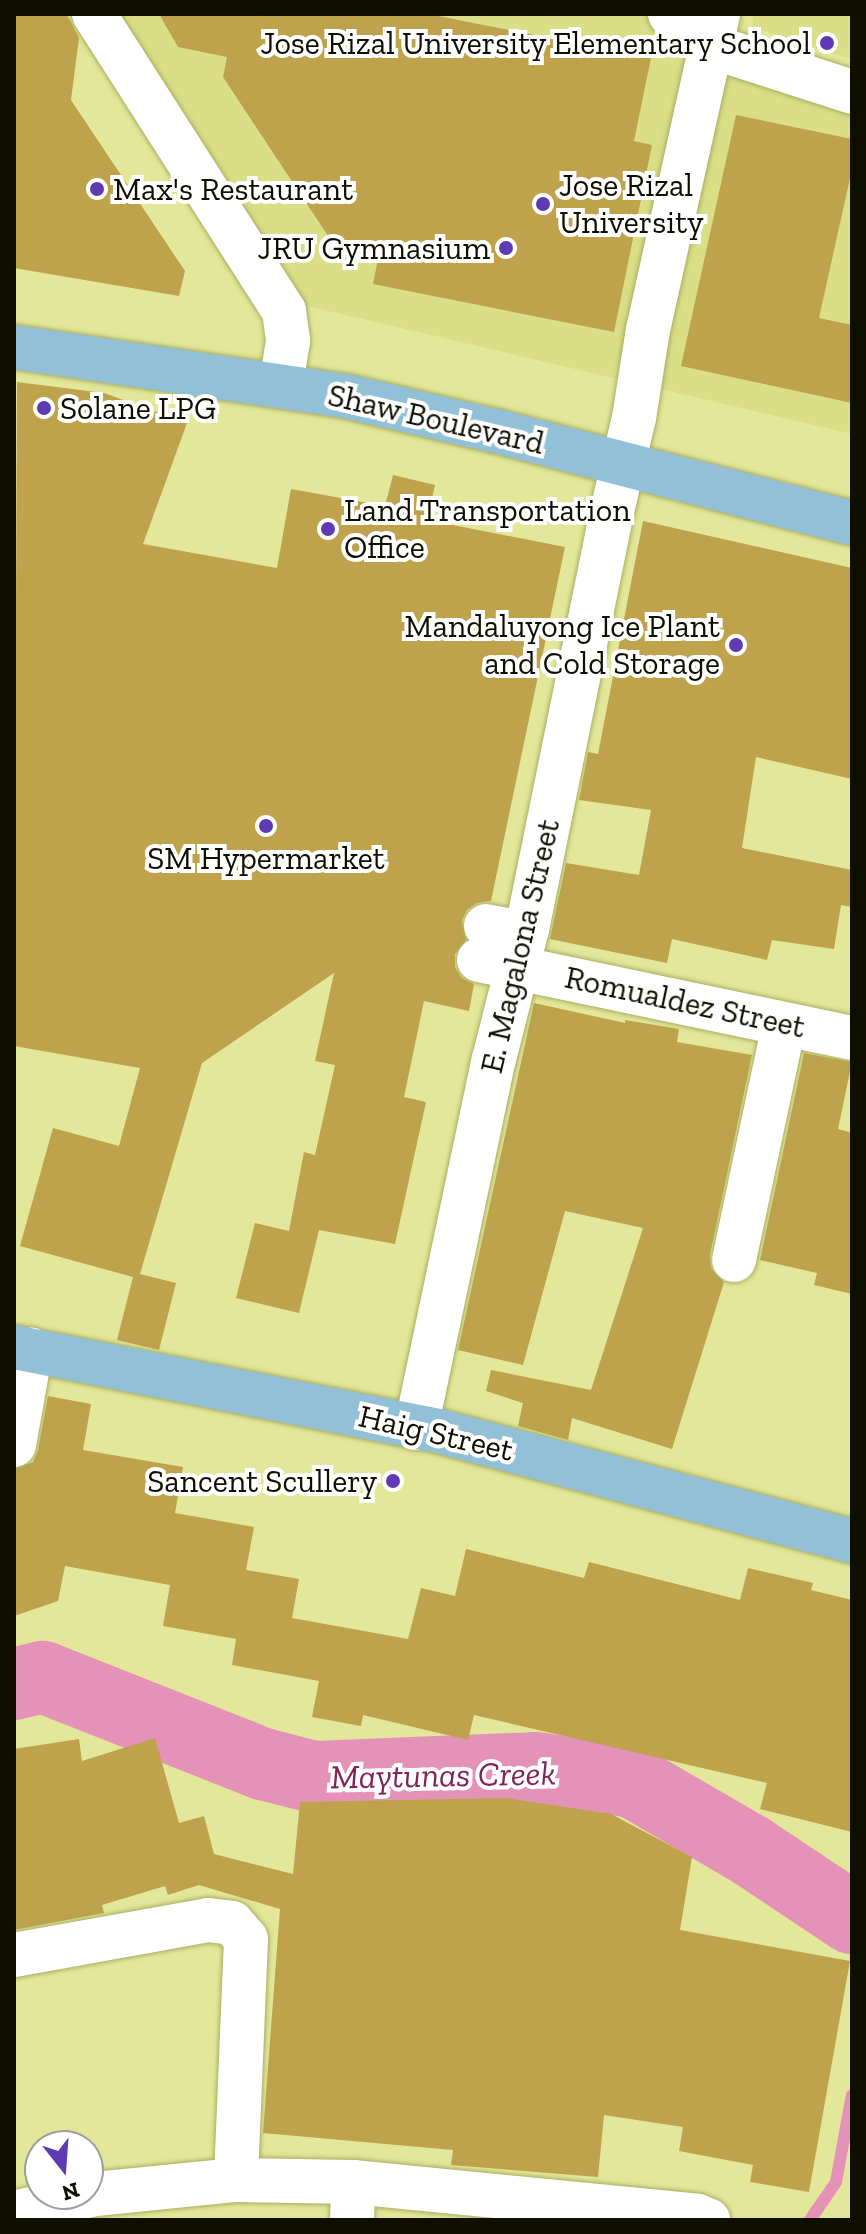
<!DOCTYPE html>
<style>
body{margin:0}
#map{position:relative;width:866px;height:2234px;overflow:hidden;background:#e2e799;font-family:"Zilla Slab",serif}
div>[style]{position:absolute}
.built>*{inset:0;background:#d9de87}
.stream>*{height:12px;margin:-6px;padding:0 6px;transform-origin:6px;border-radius:6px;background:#e592b8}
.river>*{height:72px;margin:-36px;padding:0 36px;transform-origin:36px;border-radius:36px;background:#e592b8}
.building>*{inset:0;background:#bea24c}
.roads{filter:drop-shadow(0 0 2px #aaae62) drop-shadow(0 0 2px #aaae62)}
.minor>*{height:44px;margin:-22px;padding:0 22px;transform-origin:22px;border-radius:22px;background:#fff}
.major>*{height:44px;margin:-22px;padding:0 22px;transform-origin:22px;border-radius:22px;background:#92c1d7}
.dots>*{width:22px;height:22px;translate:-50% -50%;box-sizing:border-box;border:4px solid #fff;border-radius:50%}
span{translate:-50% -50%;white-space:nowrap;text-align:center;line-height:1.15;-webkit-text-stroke:8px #fff;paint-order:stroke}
.poi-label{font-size:32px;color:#0f0f00}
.right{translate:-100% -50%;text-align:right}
.left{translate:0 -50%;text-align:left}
.street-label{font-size:32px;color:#0f0f00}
.water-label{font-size:34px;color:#822256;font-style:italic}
.frame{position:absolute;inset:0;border:16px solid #0f0f00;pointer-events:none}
.north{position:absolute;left:24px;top:2130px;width:80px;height:80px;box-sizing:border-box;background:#fff;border:2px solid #9f9f99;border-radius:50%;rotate:163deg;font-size:22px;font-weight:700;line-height:32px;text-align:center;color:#0f0f00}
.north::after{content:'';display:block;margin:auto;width:28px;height:36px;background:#5e3bb3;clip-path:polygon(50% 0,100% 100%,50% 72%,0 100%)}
</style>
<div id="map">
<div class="built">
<div style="clip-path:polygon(121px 14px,645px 14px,698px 52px,852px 105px,852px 434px,299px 304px,119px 29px)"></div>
<div style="clip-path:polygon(754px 14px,852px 14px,852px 59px,752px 27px)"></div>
</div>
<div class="stream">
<div style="left:810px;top:2220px;width:46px;rotate:-55.6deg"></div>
<div style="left:836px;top:2182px;width:88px;rotate:-79.6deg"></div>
</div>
<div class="river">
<div style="left:14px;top:1684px;width:30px;rotate:-14deg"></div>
<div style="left:43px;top:1677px;width:237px;rotate:21.6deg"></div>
<div style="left:263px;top:1764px;width:53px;rotate:14.3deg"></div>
<div style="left:314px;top:1777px;width:221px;rotate:-2.3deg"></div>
<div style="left:535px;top:1768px;width:99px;rotate:8.1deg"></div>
<div style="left:633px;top:1782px;width:135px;rotate:30.2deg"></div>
<div style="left:750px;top:1850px;width:123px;rotate:33.7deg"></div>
</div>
<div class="building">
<div style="clip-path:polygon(14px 14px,66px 14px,70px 20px,79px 38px,71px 100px,185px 271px,179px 296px,14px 268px)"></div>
<div style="clip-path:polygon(159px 14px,428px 14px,651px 58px,634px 141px,652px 145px,614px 332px,373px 284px,378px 259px,338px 251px,223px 77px,227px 57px,178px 47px)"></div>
<div style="clip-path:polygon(736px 115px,852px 139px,852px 169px,819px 318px,852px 325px,852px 403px,681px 366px)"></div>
<div style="clip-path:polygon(17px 382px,104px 393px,187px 423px,143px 544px,277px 568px,291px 489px,385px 506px,393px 475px,435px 485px,427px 520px,565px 547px,491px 901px,477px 903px,467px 910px,462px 920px,466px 940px,455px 954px,455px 967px,462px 978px,474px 984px,469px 1011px,424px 1001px,404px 1097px,426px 1102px,395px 1244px,319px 1230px,299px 1313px,236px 1298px,255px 1223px,289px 1231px,304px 1152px,315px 1155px,335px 1065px,315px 1061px,334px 973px,202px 1063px,140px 1274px,176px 1283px,159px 1350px,117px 1340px,133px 1277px,20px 1246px,53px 1128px,119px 1146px,140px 1068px,14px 1046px)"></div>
<div style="clip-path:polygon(643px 521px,852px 568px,852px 779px,756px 757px,742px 848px,852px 870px,852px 907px,841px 905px,834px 949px,772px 940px,767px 960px,672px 939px,667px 963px,550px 939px,566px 863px,639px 875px,651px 810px,579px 800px,588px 752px,598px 754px)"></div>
<div style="clip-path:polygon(534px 1003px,625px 1023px,625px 1020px,679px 1029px,677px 1042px,752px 1055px,710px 1255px,711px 1268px,724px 1282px,672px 1449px,572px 1418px,568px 1440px,518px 1426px,523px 1403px,486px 1391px,491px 1370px,591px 1390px,643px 1228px,565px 1211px,523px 1365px,458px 1350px)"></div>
<div style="clip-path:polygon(804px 1053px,852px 1062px,838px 1129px,852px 1133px,852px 1294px,814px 1285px,817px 1273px,760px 1260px)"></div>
<div style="clip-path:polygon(48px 1396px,91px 1404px,83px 1450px,183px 1467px,175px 1513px,254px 1527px,246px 1570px,299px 1579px,292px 1618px,408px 1639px,421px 1588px,455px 1596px,466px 1549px,584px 1578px,589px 1562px,740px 1600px,748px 1568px,813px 1583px,811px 1590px,852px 1600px,852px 1832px,760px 1809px,767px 1783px,474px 1715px,468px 1740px,363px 1715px,361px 1726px,312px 1717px,319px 1681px,232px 1665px,236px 1639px,163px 1626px,170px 1585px,65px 1566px,58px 1601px,14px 1616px,14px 1469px,33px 1462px,38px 1450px)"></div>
<div style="clip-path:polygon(155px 1738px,179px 1823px,204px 1816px,214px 1854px,293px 1874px,300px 1802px,507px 1798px,611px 1814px,692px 1857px,680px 1930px,850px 1961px,809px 2192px,750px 2182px,753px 2165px,679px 2151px,683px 2127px,604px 2115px,598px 2177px,451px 2165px,453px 2150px,263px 2133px,280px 1909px,199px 1885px,168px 1895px,165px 1886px,102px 1905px,104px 1913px,14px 1930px,14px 1749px,79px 1739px,82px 1761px)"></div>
</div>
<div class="roads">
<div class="minor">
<div style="left:94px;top:14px;width:353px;rotate:57.4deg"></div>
<div style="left:284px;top:311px;width:30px;rotate:82deg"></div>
<div style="left:288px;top:341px;width:44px;rotate:99.2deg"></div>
<div style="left:670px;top:14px;width:54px;rotate:37.5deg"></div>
<div style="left:713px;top:47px;width:146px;rotate:17.9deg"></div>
<div style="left:486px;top:926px;width:31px;rotate:11deg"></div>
<div style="left:516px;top:932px;width:11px;rotate:-15deg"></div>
<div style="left:479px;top:960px;width:381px;rotate:11.8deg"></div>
<div style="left:734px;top:1260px;width:240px;rotate:-78deg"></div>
<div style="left:416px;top:1428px;width:377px;rotate:-78.1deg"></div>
<div style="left:494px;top:1059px;width:134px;rotate:-75.8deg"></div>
<div style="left:527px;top:929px;width:417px;rotate:-78.5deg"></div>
<div style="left:610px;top:520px;width:105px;rotate:-76.8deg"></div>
<div style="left:634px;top:418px;width:89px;rotate:-81deg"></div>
<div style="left:648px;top:330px;width:324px;rotate:-77.5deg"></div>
<div style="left:14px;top:1445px;width:97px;rotate:-79.9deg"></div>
<div style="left:14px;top:1955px;width:197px;rotate:-10.2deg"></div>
<div style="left:208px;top:1920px;width:24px;rotate:7deg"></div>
<div style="left:232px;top:1923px;width:21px;rotate:49deg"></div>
<div style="left:246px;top:1939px;width:241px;rotate:92.4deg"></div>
<div style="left:14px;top:2213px;width:83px;rotate:-13.2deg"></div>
<div style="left:95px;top:2194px;width:142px;rotate:-5.7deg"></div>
<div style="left:236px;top:2180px;width:117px;rotate:1deg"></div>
<div style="left:353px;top:2182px;width:346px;rotate:5.6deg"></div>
<div style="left:697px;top:2216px;width:12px;rotate:20deg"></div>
<div style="left:352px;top:2220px;width:38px;rotate:-88deg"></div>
</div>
<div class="major">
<div style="left:14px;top:347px;width:335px;rotate:8.4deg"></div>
<div style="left:345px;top:396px;width:155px;rotate:13.1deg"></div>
<div style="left:496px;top:431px;width:368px;rotate:14.5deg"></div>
<div style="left:14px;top:1347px;width:436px;rotate:11.2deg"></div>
<div style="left:442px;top:1432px;width:424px;rotate:14.9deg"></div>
</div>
</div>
<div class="dots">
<div style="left:827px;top:43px;background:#5e3bb3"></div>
<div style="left:97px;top:189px;background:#5e3bb3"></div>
<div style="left:543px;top:204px;background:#5e3bb3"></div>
<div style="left:506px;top:248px;background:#5e3bb3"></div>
<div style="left:44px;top:408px;background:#5e3bb3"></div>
<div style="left:328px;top:529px;background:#5e3bb3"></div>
<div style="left:736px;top:645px;background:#5e3bb3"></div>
<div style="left:266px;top:826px;background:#5e3bb3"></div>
<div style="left:393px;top:1481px;background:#5e3bb3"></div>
</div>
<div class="poi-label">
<span class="right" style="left:811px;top:43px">Jose Rizal University Elementary School</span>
<span class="left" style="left:559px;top:204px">Jose Rizal<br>University</span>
<span class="left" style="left:113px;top:189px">Max's Restaurant</span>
<span class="right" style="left:490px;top:248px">JRU Gymnasium</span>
<span class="left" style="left:60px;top:408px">Solane LPG</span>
<span class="left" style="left:344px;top:529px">Land Transportation<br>Office</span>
<span class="right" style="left:720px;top:645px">Mandaluyong Ice Plant<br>and Cold Storage</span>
<span style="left:266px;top:858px">SM Hypermarket</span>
<span class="right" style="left:377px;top:1481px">Sancent Scullery</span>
</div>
<div class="street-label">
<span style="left:436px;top:419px;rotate:13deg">Shaw Boulevard</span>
<span style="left:520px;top:946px;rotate:-77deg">E. Magalona Street</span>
<span style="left:685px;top:1002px;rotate:12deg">Romualdez Street</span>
<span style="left:436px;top:1433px;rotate:13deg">Haig Street</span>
</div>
<div class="water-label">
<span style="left:443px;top:1775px;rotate:-1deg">Maytunas Creek</span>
</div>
<div class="frame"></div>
<div class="north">N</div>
</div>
